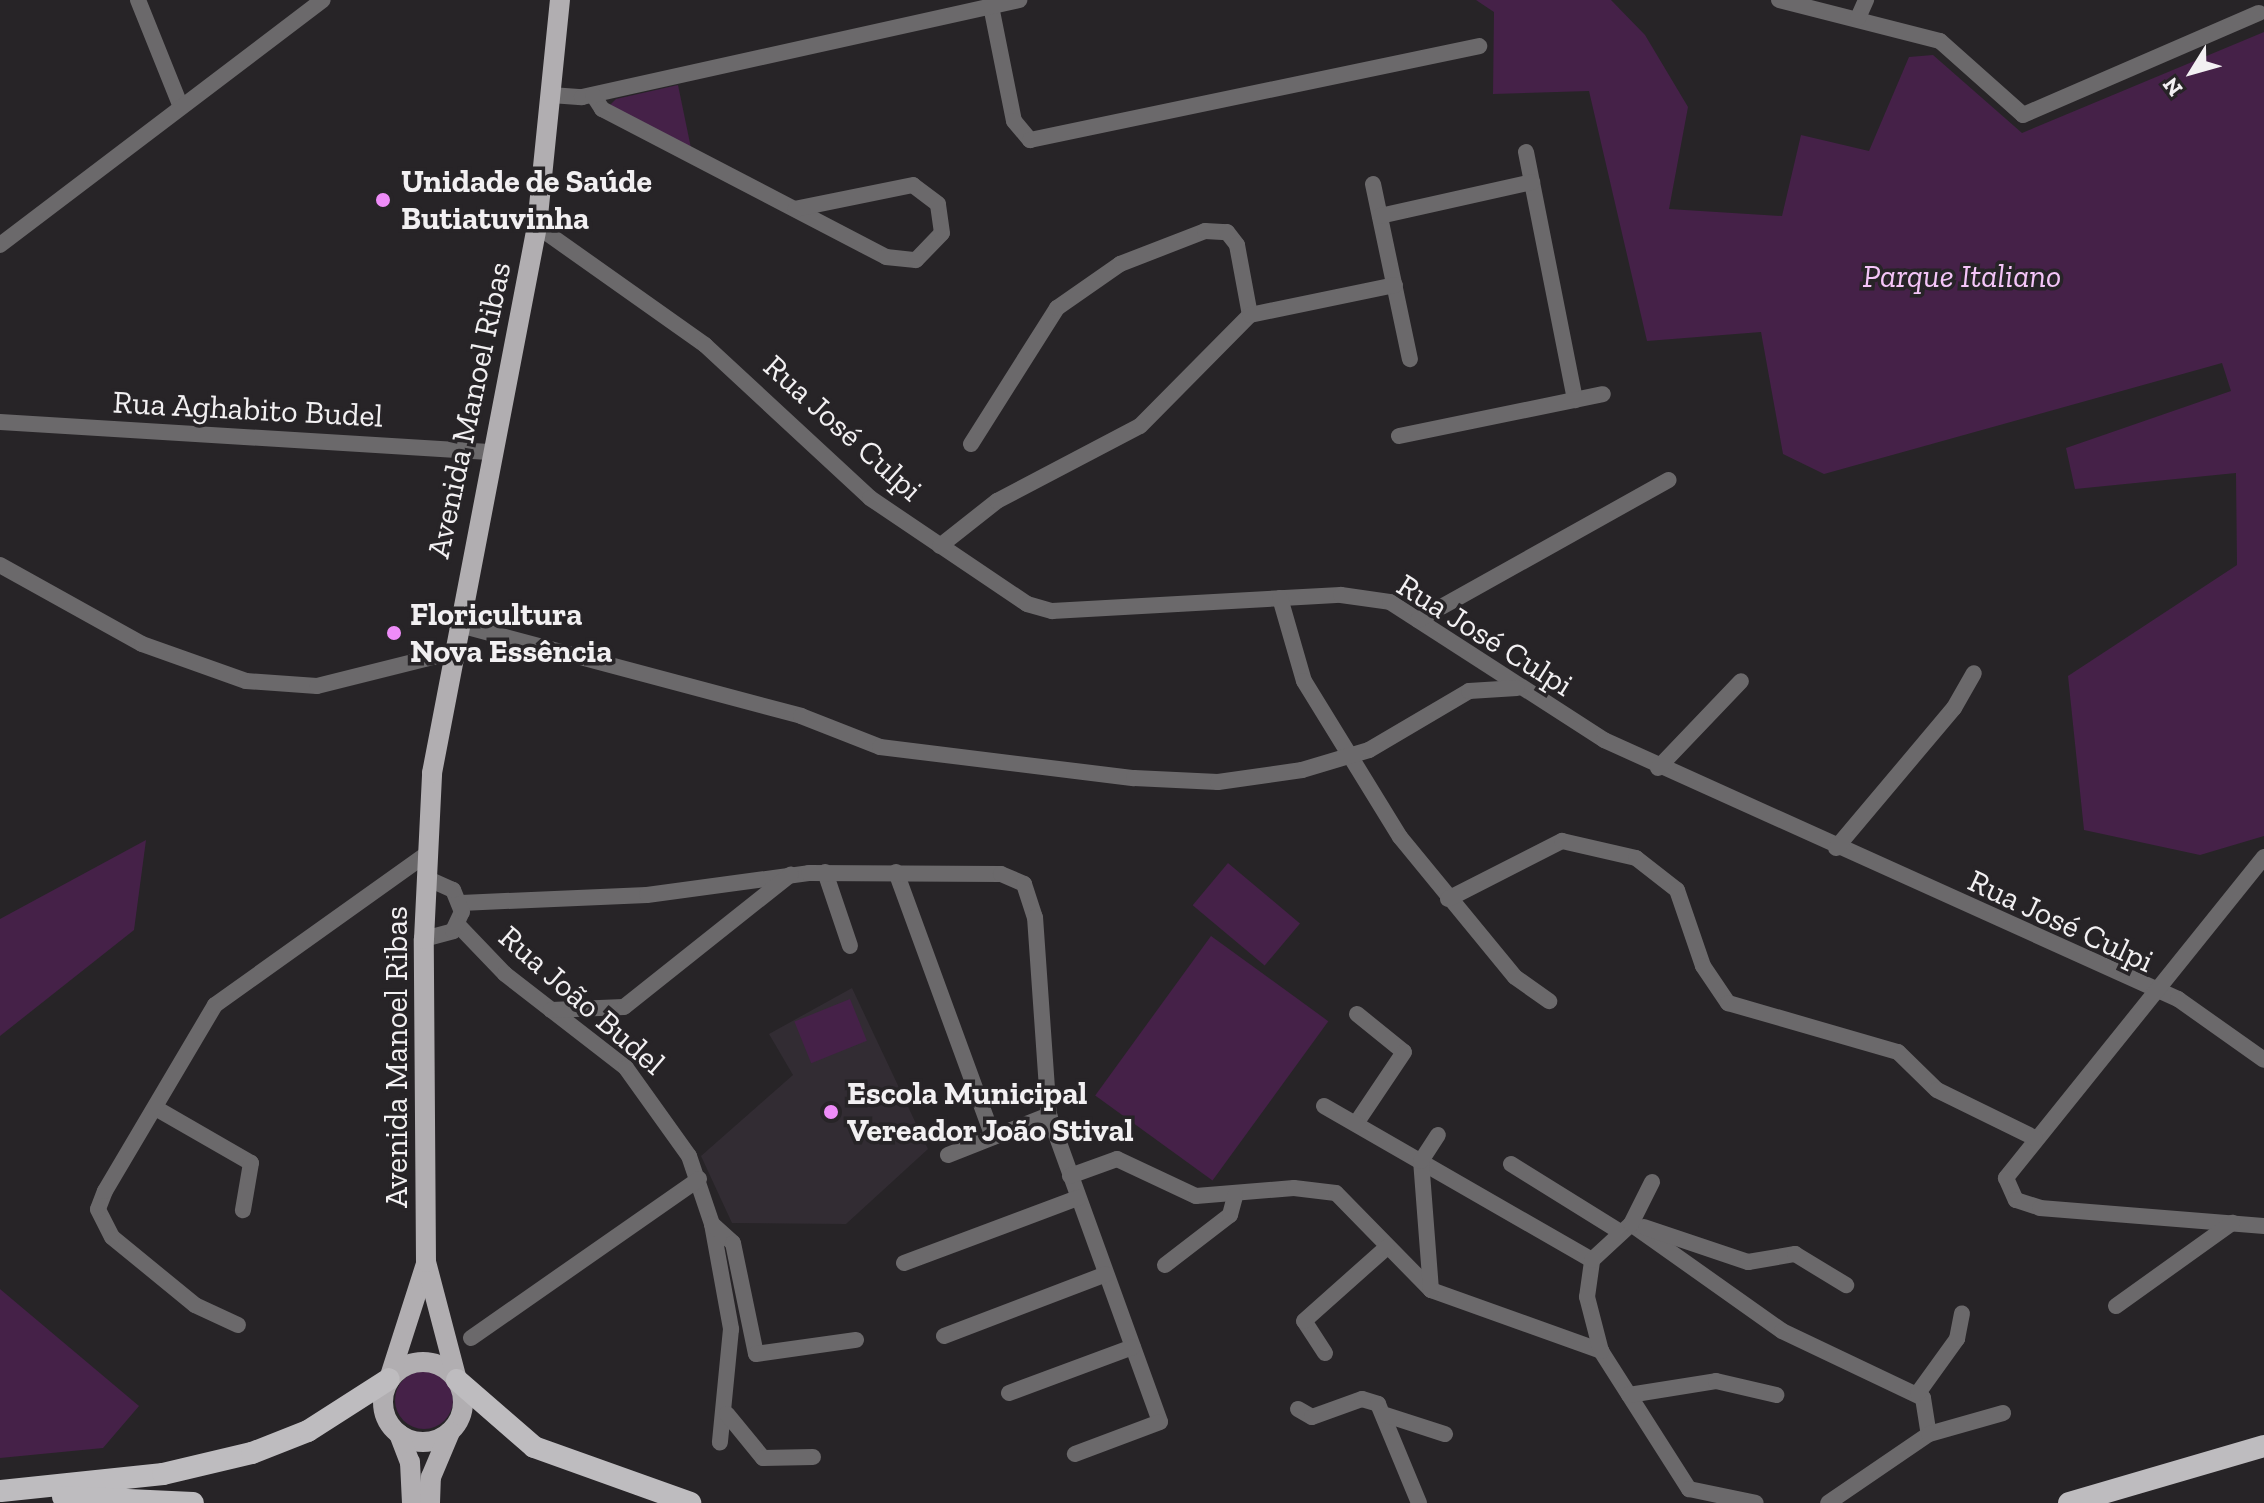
<!DOCTYPE html>
<meta charset="utf-8">
<style>
body{margin:0}
#map{position:relative;width:2264px;height:1503px;overflow:hidden;background:#272427;font-family:"Zilla Slab",serif}
div>[style]{position:absolute}
.built>*{inset:0;background:#322c33}
.green>*{inset:0;background:#452148;transform-origin:0 0}
.round{border-radius:50%}
.minor>*{height:16px;margin:-8px;padding:0 8px;transform-origin:8px;border-radius:8px;background:#6b696b}
.primary>*{height:20px;margin:-10px;padding:0 10px;transform-origin:10px;border-radius:10px;background:#b1aeb1}
.primary>.ring{margin:-10px;padding:0;box-sizing:content-box;background:none;border:20px solid #b1aeb1;border-radius:50%}
.trunk>*{height:22px;margin:-11px;padding:0 11px;transform-origin:11px;border-radius:11px;background:#bebcbf}
.dots>*{width:22px;height:22px;translate:-50% -50%;box-sizing:border-box;border:4px solid #272427;border-radius:50%}
span{translate:-50% -50%;white-space:nowrap;text-align:center;line-height:1.15;-webkit-text-stroke:7px #272427;paint-order:stroke}
.poi-label{font-size:32px;color:#f2f0f2;font-weight:700}
.left{translate:0 -50%;text-align:left}
.park-label{font-size:32px;color:#f4c5f8;font-style:italic}
.street-label{font-size:32px;color:#f2f0f2}
.north{position:absolute;left:2152px;top:32px;width:80px;height:80px;-webkit-text-stroke:6px #272427;paint-order:stroke;rotate:233deg;font-size:22px;font-weight:700;line-height:32px;text-align:center;color:#f2f0f2}
.north::after{content:'';display:block;margin:auto;width:28px;height:36px;background:#f2f0f2;clip-path:polygon(50% 0,100% 100%,50% 72%,0 100%)}
</style>
<div id="map">
<div class="built">
<div style="clip-path:polygon(852px 988px,928px 1149px,846px 1224px,732px 1223px,701px 1156px,793px 1075px,769px 1034px)"></div>
</div>
<div class="green">
<div style="clip-path:polygon(1476px 0,1611px 0,1645px 35px,1688px 107px,1669px 209px,1782px 216px,1801px 135px,1869px 151px,1909px 57px,1933px 55px,2022px 133px,2264px 32px,2264px 836px,2200px 855px,2084px 830px,2068px 676px,2237px 565px,2236px 473px,2075px 489px,2066px 448px,2231px 391px,2222px 363px,1824px 474px,1783px 454px,1761px 332px,1647px 341px,1589px 91px,1493px 94px,1494px 12px)"></div>
<div style="clip-path:polygon(678px 85px,692px 153px,610px 105px,616px 99px)"></div>
<div style="clip-path:polygon(146px 840px,134px 930px,0 1036px,0 919px)"></div>
<div style="left:1228px;top:863px;width:94px;height:55px;rotate:40deg"></div>
<div style="left:1211px;top:936px;width:145px;height:197px;rotate:36deg"></div>
<div style="left:850px;top:999px;width:45px;height:60px;rotate:68deg"></div>
<div style="clip-path:polygon(0 1289px,139px 1406px,103px 1448px,0 1458px)"></div>
<div class="round" style="left:395px;top:1371px;width:58px;height:58px"></div>
</div>
<div class="minor">
<div style="left:138px;top:0;width:115px;rotate:68.1deg"></div>
<div style="left:1779px;top:0;width:166px;rotate:14.3deg"></div>
<div style="left:1940px;top:41px;width:111px;rotate:41.7deg"></div>
<div style="left:2023px;top:115px;width:257px;rotate:-23.4deg"></div>
<div style="left:991px;top:6px;width:117px;rotate:78.7deg"></div>
<div style="left:1014px;top:121px;width:25px;rotate:50deg"></div>
<div style="left:1030px;top:140px;width:459px;rotate:-11.8deg"></div>
<div style="left:1858px;top:18px;width:20px;rotate:-66deg"></div>
<div style="left:551px;top:95px;width:31px;rotate:4deg"></div>
<div style="left:582px;top:97px;width:448px;rotate:-12.5deg"></div>
<div style="left:593px;top:95px;width:17px;rotate:57deg"></div>
<div style="left:602px;top:109px;width:320px;rotate:27.5deg"></div>
<div style="left:886px;top:257px;width:30px;rotate:6deg"></div>
<div style="left:916px;top:260px;width:37px;rotate:-46deg"></div>
<div style="left:942px;top:233px;width:29px;rotate:-98deg"></div>
<div style="left:938px;top:204px;width:31px;rotate:-143deg"></div>
<div style="left:913px;top:185px;width:120px;rotate:168.5deg"></div>
<div style="left:1526px;top:152px;width:253px;rotate:78.8deg"></div>
<div style="left:1373px;top:184px;width:179px;rotate:78.1deg"></div>
<div style="left:1380px;top:216px;width:156px;rotate:-12.6deg"></div>
<div style="left:537px;top:226px;width:206px;rotate:35.3deg"></div>
<div style="left:705px;top:345px;width:225px;rotate:42.8deg"></div>
<div style="left:870px;top:498px;width:189px;rotate:34deg"></div>
<div style="left:1027px;top:604px;width:26px;rotate:16deg"></div>
<div style="left:1052px;top:611px;width:289px;rotate:-3.2deg"></div>
<div style="left:1341px;top:595px;width:49px;rotate:8.1deg"></div>
<div style="left:1390px;top:602px;width:255px;rotate:32.8deg"></div>
<div style="left:1604px;top:740px;width:630px;rotate:24.29deg"></div>
<div style="left:2178px;top:999px;width:105px;rotate:35.3deg"></div>
<div style="left:0;top:245px;width:405px;rotate:-37.2deg"></div>
<div style="left:0;top:422px;width:494px;rotate:3.5deg"></div>
<div style="left:1399px;top:436px;width:208px;rotate:-11.6deg"></div>
<div style="left:971px;top:444px;width:161px;rotate:-57.7deg"></div>
<div style="left:1057px;top:308px;width:77px;rotate:-34.9deg"></div>
<div style="left:1120px;top:264px;width:91px;rotate:-21.2deg"></div>
<div style="left:1205px;top:231px;width:22px;rotate:3deg"></div>
<div style="left:1227px;top:232px;width:16px;rotate:52deg"></div>
<div style="left:1237px;top:245px;width:71px;rotate:79.5deg"></div>
<div style="left:940px;top:546px;width:73px;rotate:-38.3deg"></div>
<div style="left:997px;top:501px;width:161px;rotate:-27.7deg"></div>
<div style="left:1140px;top:426px;width:156px;rotate:-45.3deg"></div>
<div style="left:1250px;top:315px;width:148px;rotate:-11.7deg"></div>
<div style="left:0;top:565px;width:162px;rotate:29.1deg"></div>
<div style="left:142px;top:644px;width:110px;rotate:19.6deg"></div>
<div style="left:246px;top:681px;width:71px;rotate:4deg"></div>
<div style="left:317px;top:686px;width:136px;rotate:-14deg"></div>
<div style="left:1280px;top:598px;width:86px;rotate:73.9deg"></div>
<div style="left:1304px;top:681px;width:183px;rotate:58.4deg"></div>
<div style="left:1400px;top:837px;width:181px;rotate:50.6deg"></div>
<div style="left:1515px;top:977px;width:42px;rotate:35.2deg"></div>
<div style="left:1418px;top:620px;width:287px;rotate:-29.2deg"></div>
<div style="left:456px;top:624px;width:357px;rotate:14.9deg"></div>
<div style="left:801px;top:716px;width:85px;rotate:21.4deg"></div>
<div style="left:880px;top:747px;width:256px;rotate:7deg"></div>
<div style="left:1134px;top:778px;width:84px;rotate:2.7deg"></div>
<div style="left:1218px;top:782px;width:85px;rotate:-8.1deg"></div>
<div style="left:1302px;top:770px;width:70px;rotate:-16.6deg"></div>
<div style="left:1369px;top:750px;width:116px;rotate:-30.5deg"></div>
<div style="left:1469px;top:691px;width:48px;rotate:-3.6deg"></div>
<div style="left:1658px;top:768px;width:120px;rotate:-46.3deg"></div>
<div style="left:1836px;top:848px;width:183px;rotate:-49.9deg"></div>
<div style="left:1954px;top:708px;width:40px;rotate:-60.3deg"></div>
<div style="left:2264px;top:857px;width:412px;rotate:128.8deg"></div>
<div style="left:2006px;top:1178px;width:24px;rotate:66deg"></div>
<div style="left:2016px;top:1200px;width:25px;rotate:18deg"></div>
<div style="left:2040px;top:1208px;width:225px;rotate:4.6deg"></div>
<div style="left:825px;top:872px;width:78px;rotate:71.3deg"></div>
<div style="left:896px;top:872px;width:282px;rotate:69.9deg"></div>
<div style="left:1448px;top:899px;width:128px;rotate:-27deg"></div>
<div style="left:1562px;top:841px;width:76px;rotate:12.9deg"></div>
<div style="left:1636px;top:858px;width:52px;rotate:38deg"></div>
<div style="left:1677px;top:890px;width:80px;rotate:71.1deg"></div>
<div style="left:1703px;top:966px;width:45px;rotate:56deg"></div>
<div style="left:1728px;top:1003px;width:177px;rotate:16.1deg"></div>
<div style="left:1898px;top:1052px;width:54px;rotate:44.3deg"></div>
<div style="left:1937px;top:1090px;width:109px;rotate:26.1deg"></div>
<div style="left:461px;top:903px;width:186px;rotate:-2.5deg"></div>
<div style="left:647px;top:895px;width:163px;rotate:-7.7deg"></div>
<div style="left:809px;top:873px;width:192px;rotate:0.3deg"></div>
<div style="left:1001px;top:874px;width:25px;rotate:23deg"></div>
<div style="left:1024px;top:884px;width:35px;rotate:72deg"></div>
<div style="left:1035px;top:917px;width:198px;rotate:86deg"></div>
<div style="left:1049px;top:1115px;width:326px;rotate:70.1deg"></div>
<div style="left:1160px;top:1422px;width:91px;rotate:159.4deg"></div>
<div style="left:458px;top:925px;width:68px;rotate:46.2deg"></div>
<div style="left:505px;top:974px;width:153px;rotate:37.8deg"></div>
<div style="left:626px;top:1068px;width:108px;rotate:54.4deg"></div>
<div style="left:689px;top:1156px;width:72px;rotate:71.3deg"></div>
<div style="left:712px;top:1224px;width:107px;rotate:79.7deg"></div>
<div style="left:731px;top:1329px;width:114px;rotate:95.6deg"></div>
<div style="left:424px;top:939px;width:30px;rotate:-15deg"></div>
<div style="left:453px;top:931px;width:21px;rotate:-65deg"></div>
<div style="left:462px;top:912px;width:24px;rotate:-112deg"></div>
<div style="left:453px;top:890px;width:30px;rotate:-156deg"></div>
<div style="left:551px;top:1010px;width:73px;rotate:-2.4deg"></div>
<div style="left:624px;top:1007px;width:213px;rotate:-38.5deg"></div>
<div style="left:1357px;top:1014px;width:60px;rotate:39deg"></div>
<div style="left:1404px;top:1052px;width:84px;rotate:123.9deg"></div>
<div style="left:1324px;top:1106px;width:309px;rotate:29.9deg"></div>
<div style="left:159px;top:1110px;width:106px;rotate:29.9deg"></div>
<div style="left:251px;top:1163px;width:48px;rotate:99.7deg"></div>
<div style="left:948px;top:1155px;width:109px;rotate:-21.6deg"></div>
<div style="left:1511px;top:1164px;width:125px;rotate:31.9deg"></div>
<div style="left:1070px;top:1176px;width:50px;rotate:-19.9deg"></div>
<div style="left:1117px;top:1159px;width:87px;rotate:25.1deg"></div>
<div style="left:1196px;top:1196px;width:98px;rotate:-4.7deg"></div>
<div style="left:1294px;top:1188px;width:42px;rotate:6.8deg"></div>
<div style="left:1336px;top:1193px;width:136px;rotate:45.6deg"></div>
<div style="left:1431px;top:1290px;width:181px;rotate:19.7deg"></div>
<div style="left:1601px;top:1351px;width:164px;rotate:57.5deg"></div>
<div style="left:1689px;top:1489px;width:68px;rotate:11.8deg"></div>
<div style="left:712px;top:1224px;width:28px;rotate:42deg"></div>
<div style="left:733px;top:1243px;width:113px;rotate:78.3deg"></div>
<div style="left:756px;top:1354px;width:101px;rotate:-8deg"></div>
<div style="left:1631px;top:1224px;width:185px;rotate:35.3deg"></div>
<div style="left:1782px;top:1331px;width:156px;rotate:25.4deg"></div>
<div style="left:1923px;top:1398px;width:36px;rotate:81deg"></div>
<div style="left:1929px;top:1434px;width:122px;rotate:145.7deg"></div>
<div style="left:1644px;top:1227px;width:110px;rotate:18.6deg"></div>
<div style="left:1748px;top:1262px;width:48px;rotate:-9.7deg"></div>
<div style="left:1795px;top:1254px;width:60px;rotate:31.3deg"></div>
<div style="left:904px;top:1263px;width:186px;rotate:-20.5deg"></div>
<div style="left:1165px;top:1265px;width:82px;rotate:-37.6deg"></div>
<div style="left:1230px;top:1215px;width:20px;rotate:-75deg"></div>
<div style="left:1431px;top:1290px;width:129px;rotate:-94.4deg"></div>
<div style="left:1421px;top:1161px;width:31px;rotate:-57deg"></div>
<div style="left:2116px;top:1306px;width:143px;rotate:-35.6deg"></div>
<div style="left:238px;top:1325px;width:47px;rotate:-155.1deg"></div>
<div style="left:195px;top:1305px;width:107px;rotate:-140.7deg"></div>
<div style="left:112px;top:1237px;width:31px;rotate:-117deg"></div>
<div style="left:98px;top:1209px;width:19px;rotate:-69deg"></div>
<div style="left:105px;top:1191px;width:216px;rotate:-59.4deg"></div>
<div style="left:215px;top:1005px;width:260px;rotate:-35.5deg"></div>
<div style="left:944px;top:1336px;width:173px;rotate:-20.9deg"></div>
<div style="left:471px;top:1338px;width:278px;rotate:-34.9deg"></div>
<div style="left:1601px;top:1351px;width:56px;rotate:-104.5deg"></div>
<div style="left:1587px;top:1297px;width:37px;rotate:-82deg"></div>
<div style="left:1592px;top:1260px;width:53px;rotate:-42.7deg"></div>
<div style="left:1631px;top:1224px;width:47px;rotate:-63.4deg"></div>
<div style="left:1325px;top:1353px;width:38px;rotate:-123deg"></div>
<div style="left:1304px;top:1321px;width:111px;rotate:-41.7deg"></div>
<div style="left:1009px;top:1393px;width:132px;rotate:-20.4deg"></div>
<div style="left:1918px;top:1393px;width:67px;rotate:-54.2deg"></div>
<div style="left:1957px;top:1339px;width:26px;rotate:-79deg"></div>
<div style="left:1629px;top:1395px;width:88px;rotate:-9.1deg"></div>
<div style="left:1716px;top:1381px;width:62px;rotate:13.1deg"></div>
<div style="left:1298px;top:1409px;width:16px;rotate:30deg"></div>
<div style="left:1312px;top:1417px;width:53px;rotate:-19.8deg"></div>
<div style="left:1362px;top:1399px;width:17px;rotate:17deg"></div>
<div style="left:1378px;top:1404px;width:107px;rotate:67.5deg"></div>
<div style="left:727px;top:1414px;width:57px;rotate:50.7deg"></div>
<div style="left:763px;top:1458px;width:50px;rotate:-1.1deg"></div>
<div style="left:1386px;top:1415px;width:62px;rotate:17.9deg"></div>
<div style="left:1929px;top:1434px;width:77px;rotate:-15.8deg"></div>
</div>
<div class="primary">
<div class="ring" style="left:383px;top:1362px;width:60px;height:60px"></div>
<div style="left:389px;top:1379px;width:121px;rotate:-72.2deg"></div>
<div style="left:457px;top:1380px;width:122px;rotate:-104.7deg"></div>
<div style="left:426px;top:1262px;width:323px;rotate:-90.4deg"></div>
<div style="left:424px;top:939px;width:166px;rotate:-87.2deg"></div>
<div style="left:432px;top:773px;width:557px;rotate:-79.13deg"></div>
<div style="left:537px;top:226px;width:227px;rotate:-84.2deg"></div>
<div style="left:399px;top:1434px;width:30px;rotate:69deg"></div>
<div style="left:410px;top:1462px;width:41px;rotate:87.2deg"></div>
<div style="left:430px;top:1503px;width:26px;rotate:-88deg"></div>
<div style="left:431px;top:1477px;width:49px;rotate:-67.1deg"></div>
</div>
<div class="trunk">
<div style="left:457px;top:1380px;width:102px;rotate:41deg"></div>
<div style="left:534px;top:1447px;width:166px;rotate:19.7deg"></div>
<div style="left:1px;top:1491px;width:163px;rotate:-6deg"></div>
<div style="left:163px;top:1474px;width:91px;rotate:-13.3deg"></div>
<div style="left:252px;top:1453px;width:60px;rotate:-21.4deg"></div>
<div style="left:308px;top:1431px;width:96px;rotate:-32.7deg"></div>
<div style="left:63px;top:1497px;width:130px;rotate:2.6deg"></div>
<div style="left:2069px;top:1503px;width:203px;rotate:-16.3deg"></div>
</div>
<div class="dots">
<div style="left:383px;top:200px;background:#ee8cf8"></div>
<div style="left:394px;top:633px;background:#ee8cf8"></div>
<div style="left:831px;top:1112px;background:#ee8cf8"></div>
</div>
<div class="poi-label">
<span class="left" style="left:401px;top:200px">Unidade de Saúde<br>Butiatuvinha</span>
<span class="left" style="left:410px;top:633px">Floricultura<br>Nova Essência</span>
<span class="left" style="left:847px;top:1112px">Escola Municipal<br>Vereador João Stival</span>
</div>
<div class="park-label">
<span style="left:1962px;top:276px">Parque Italiano</span>
</div>
<div class="street-label">
<span style="left:248px;top:409px;rotate:3deg">Rua Aghabito Budel</span>
<span style="left:469px;top:410px;rotate:-78deg">Avenida Manoel Ribas</span>
<span style="left:843px;top:428px;rotate:42deg">Rua José Culpi</span>
<span style="left:1485px;top:635px;rotate:32deg">Rua José Culpi</span>
<span style="left:2061px;top:921px;rotate:25deg">Rua José Culpi</span>
<span style="left:582px;top:1000px;rotate:41deg">Rua João Budel</span>
<span style="left:396px;top:1057px;rotate:-90deg">Avenida Manoel Ribas</span>
</div>
<div class="north">N</div>
</div>
